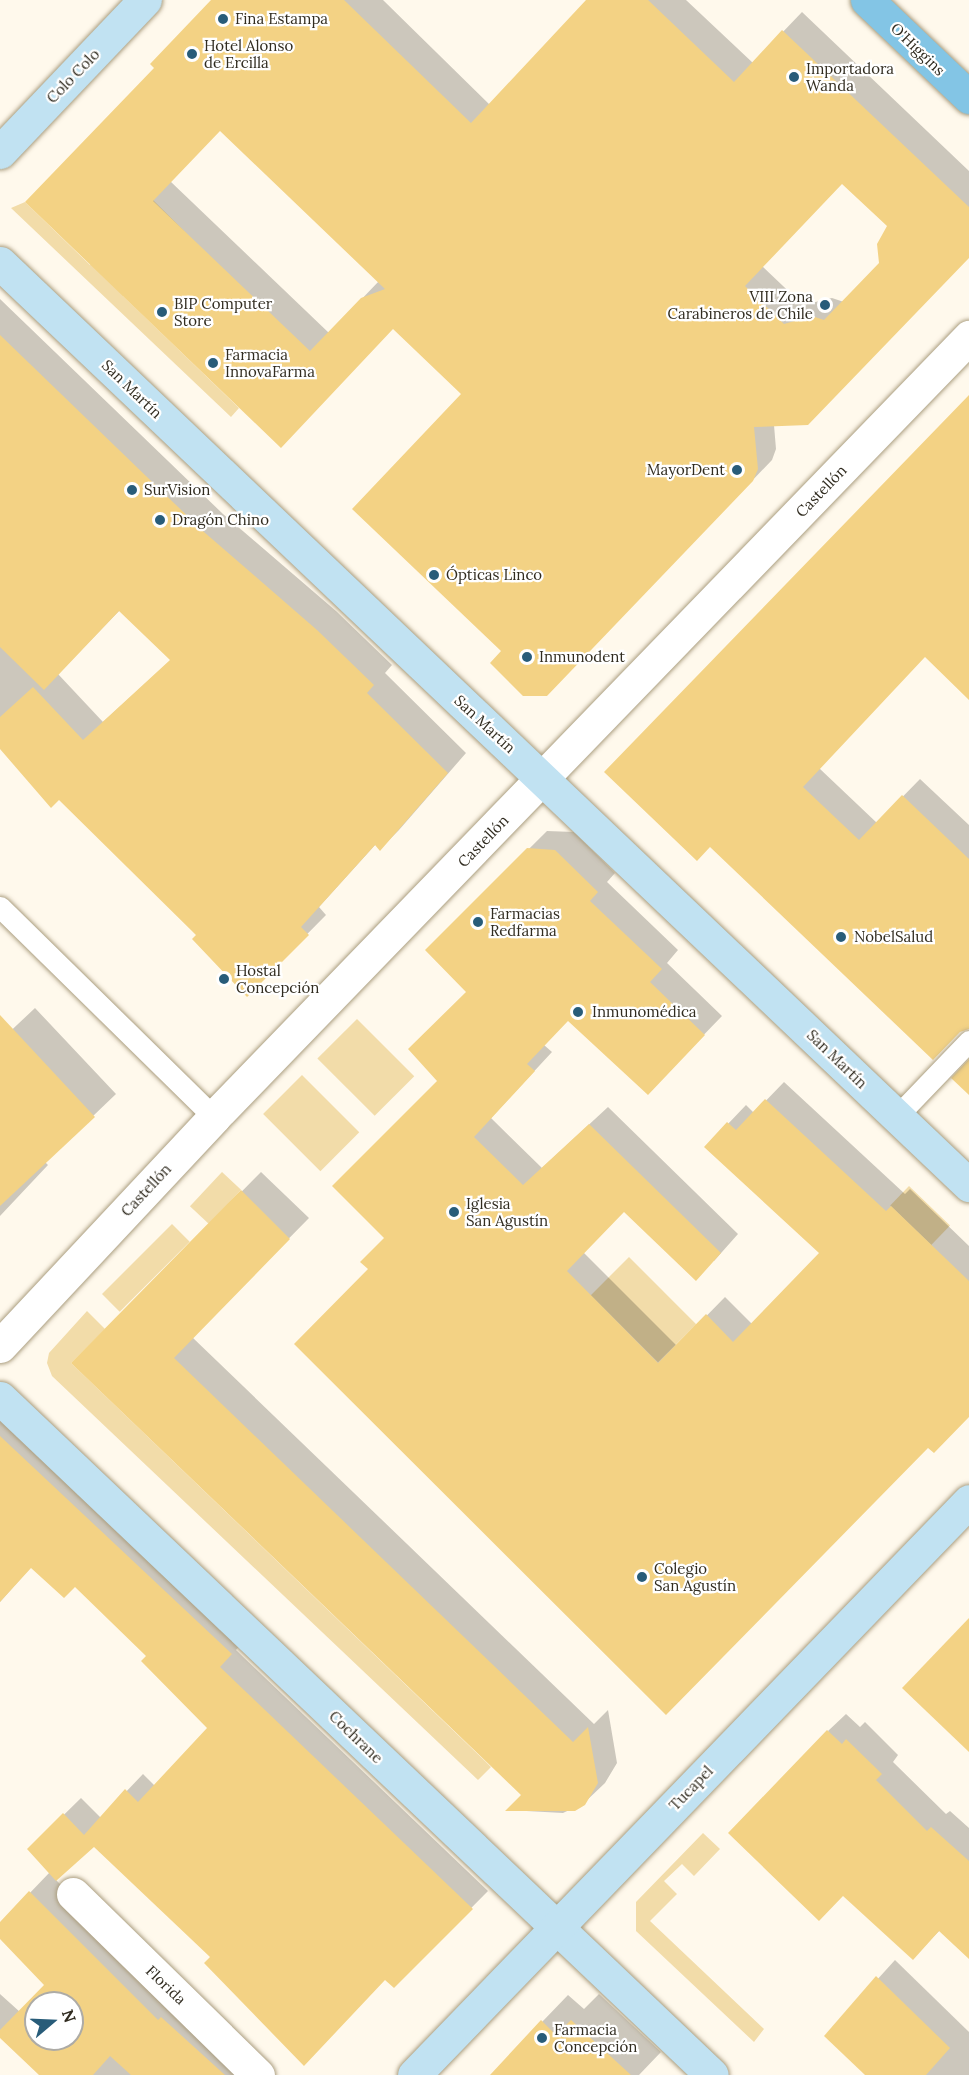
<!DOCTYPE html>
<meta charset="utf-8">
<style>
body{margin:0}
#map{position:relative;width:969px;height:2075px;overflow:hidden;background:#fff9ec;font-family:Lora,serif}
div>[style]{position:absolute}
.green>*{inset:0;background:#f2dca9;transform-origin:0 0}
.shadow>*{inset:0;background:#0003}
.building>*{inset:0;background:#f3d284}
.roads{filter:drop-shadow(0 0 2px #ab9e80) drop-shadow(0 0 2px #ab9e80)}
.lane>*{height:21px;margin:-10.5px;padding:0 10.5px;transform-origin:10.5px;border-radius:10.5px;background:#fff}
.street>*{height:33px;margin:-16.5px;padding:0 16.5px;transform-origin:16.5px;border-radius:16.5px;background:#fff}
.secondary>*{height:33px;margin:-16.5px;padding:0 16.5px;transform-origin:16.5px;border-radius:16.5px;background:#c1e2f2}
.primary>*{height:33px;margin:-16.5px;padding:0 16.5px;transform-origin:16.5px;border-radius:16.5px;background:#83c5e5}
.dots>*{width:16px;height:16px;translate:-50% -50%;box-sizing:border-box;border:3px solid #fff;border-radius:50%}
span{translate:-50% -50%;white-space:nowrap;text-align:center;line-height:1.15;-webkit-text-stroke:4.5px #fff;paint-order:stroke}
.poi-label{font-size:15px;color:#312c20}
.left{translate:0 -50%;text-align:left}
.right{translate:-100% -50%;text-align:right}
.street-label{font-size:15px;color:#312c20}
.north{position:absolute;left:24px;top:1991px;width:60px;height:60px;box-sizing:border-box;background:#fff;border:2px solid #adaba6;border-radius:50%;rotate:71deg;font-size:16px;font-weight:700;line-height:24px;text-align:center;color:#312c20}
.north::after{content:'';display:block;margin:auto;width:21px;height:27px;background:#285c79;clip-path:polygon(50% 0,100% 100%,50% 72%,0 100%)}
</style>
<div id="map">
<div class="green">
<div style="clip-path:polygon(153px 200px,184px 231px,123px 296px,239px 408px,231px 417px,11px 208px,25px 202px,90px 265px)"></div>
<div style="left:357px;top:1019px;width:81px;height:56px;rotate:45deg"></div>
<div style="left:302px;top:1075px;width:81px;height:55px;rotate:45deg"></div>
<div style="left:222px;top:1172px;width:26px;height:47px;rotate:43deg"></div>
<div style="left:909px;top:1186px;width:57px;height:27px;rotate:44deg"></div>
<div style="left:172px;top:1224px;width:25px;height:99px;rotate:45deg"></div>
<div style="left:629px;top:1257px;width:95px;height:54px;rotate:45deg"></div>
<div style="clip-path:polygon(87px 1311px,105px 1329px,71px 1363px,485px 1761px,491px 1767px,478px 1780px,52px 1376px,47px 1363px,49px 1353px)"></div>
<div style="clip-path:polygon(703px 1833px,720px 1849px,694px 1876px,682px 1864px,664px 1881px,677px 1894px,650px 1921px,764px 2029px,754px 2042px,636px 1931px,636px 1902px)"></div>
</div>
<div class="shadow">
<div style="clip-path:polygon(evenodd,213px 0,383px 0,490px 105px,588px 0,686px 0,753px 63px,802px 12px,969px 171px,969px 256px,774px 425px,776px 449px,772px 460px,566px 675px,503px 651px,463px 394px,394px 327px,299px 427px,27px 202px,156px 68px,213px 0,220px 129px,379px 281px,329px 333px,170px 181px,220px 129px,213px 0,843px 182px,888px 226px,881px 263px,844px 302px,832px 298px,803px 305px,762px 266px,843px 182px)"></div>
<div style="clip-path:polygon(evenodd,0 299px,223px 514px,336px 611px,392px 665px,385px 673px,466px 753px,399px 830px,380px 849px,376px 844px,319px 907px,326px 915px,247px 995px,198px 935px,59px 798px,0 747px,0 299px,120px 610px,171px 660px,103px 722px,58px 674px,120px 610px)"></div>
<div style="clip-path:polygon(969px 397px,969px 698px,925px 656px,819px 768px,877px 823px,920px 779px,969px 825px,969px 1028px,711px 845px)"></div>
<div style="clip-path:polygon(547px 831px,574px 832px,615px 873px,607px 882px,678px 950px,667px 963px,722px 1016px,665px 1075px,568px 1020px,544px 1045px,552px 1052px,491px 1118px,542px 1168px,608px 1107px,738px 1234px,714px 1261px,624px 1210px,583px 1252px,677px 1346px,725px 1297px,752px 1324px,821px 1253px,706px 1147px,746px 1105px,754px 1113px,784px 1082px,905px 1194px,910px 1189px,969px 1246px,969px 1416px,928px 1446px,666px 1713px,370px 1269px,386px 1238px,468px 992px,427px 950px)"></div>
<div style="clip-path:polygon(35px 1008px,116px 1094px,45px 1162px,48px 1165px,0 1216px,0 1041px)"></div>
<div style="clip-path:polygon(261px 1172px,309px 1218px,192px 1337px,594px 1724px,608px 1710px,617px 1763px,605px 1783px,584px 1803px,563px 1813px,508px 1810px,523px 1795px,73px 1363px)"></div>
<div style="clip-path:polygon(evenodd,0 1413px,248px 1636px,236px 1650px,488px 1891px,394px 1986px,386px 1978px,212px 1957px,94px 1845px,56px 1880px,178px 2002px,259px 2075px,41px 2075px,0 2036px,0 1994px,20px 2012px,46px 1985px,0 1937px,0 1924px,50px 1872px,29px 1849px,81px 1798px,101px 1818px,143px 1774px,155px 1786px,209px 1728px,148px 1656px,75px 1585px,32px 1566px,0 1602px,0 1413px,36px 2003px,72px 2003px,72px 2039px,36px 2039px,36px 2003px)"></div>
<div style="clip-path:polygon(846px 1714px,860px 1727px,865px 1722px,898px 1755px,893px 1762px,946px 1814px,950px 1811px,969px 1828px,969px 1957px,940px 1930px,913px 1958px,828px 1731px)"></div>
<div style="clip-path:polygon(895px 1960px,969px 2032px,969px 2075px,867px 2075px,826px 2036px)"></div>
<div style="clip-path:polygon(599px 1994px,661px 2052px,639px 2075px,502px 2075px,542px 2022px,568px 1995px,584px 2009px)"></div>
</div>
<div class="building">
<div style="clip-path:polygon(evenodd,211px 0,344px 0,471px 123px,586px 0,648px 0,734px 82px,782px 30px,969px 207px,969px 258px,808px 425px,754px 427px,758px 469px,753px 481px,547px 696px,523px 696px,490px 663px,501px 651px,352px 509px,461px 394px,393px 329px,281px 448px,25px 202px,154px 68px,150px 64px,211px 0,220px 131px,385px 289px,361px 298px,310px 351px,153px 201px,220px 131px,211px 0,842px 184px,887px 226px,877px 244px,879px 263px,824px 320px,812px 316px,784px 324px,745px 286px,842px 184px)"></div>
<div style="clip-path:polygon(0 335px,204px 532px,317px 630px,374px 685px,367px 693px,448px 773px,380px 851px,375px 845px,301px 927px,309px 935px,247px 997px,192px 939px,196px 935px,59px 800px,51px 808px,0 749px,0 717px,33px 687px,83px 740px,170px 660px,119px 611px,44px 690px,0 647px)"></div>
<div style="clip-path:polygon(969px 395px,969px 700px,925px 657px,803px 787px,859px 840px,902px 795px,969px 859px,969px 1029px,960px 1032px,933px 1060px,710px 847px,697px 861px,604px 772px)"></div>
<div style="clip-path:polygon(527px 848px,555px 850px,598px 892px,590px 901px,662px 969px,650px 982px,705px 1035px,648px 1095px,568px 1021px,527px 1064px,535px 1071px,474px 1137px,523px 1185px,589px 1124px,721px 1253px,696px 1281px,624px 1212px,567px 1271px,658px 1363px,706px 1314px,733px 1342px,819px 1253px,704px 1147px,727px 1122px,736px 1130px,765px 1099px,886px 1211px,891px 1206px,969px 1281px,969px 1417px,934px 1453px,928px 1448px,666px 1715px,294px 1344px,368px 1269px,360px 1262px,384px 1238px,332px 1186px,437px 1081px,408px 1049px,466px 992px,425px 950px)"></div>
<div style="clip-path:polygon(0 1015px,95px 1117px,0 1206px)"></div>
<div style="clip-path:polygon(969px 1059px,969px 1095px,951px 1078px)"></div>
<div style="clip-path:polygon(241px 1190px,290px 1239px,174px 1358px,573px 1742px,588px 1727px,598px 1783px,585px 1805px,575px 1811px,505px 1811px,521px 1795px,71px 1363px)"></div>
<div style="clip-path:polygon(0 1436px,232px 1654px,220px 1667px,473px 1909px,394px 1988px,385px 1980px,304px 2066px,204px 1963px,210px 1957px,94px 1847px,56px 1881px,27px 1849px,63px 1813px,84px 1835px,125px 1789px,138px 1802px,207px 1728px,141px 1661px,146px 1656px,75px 1587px,64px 1598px,31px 1568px,0 1602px)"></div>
<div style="clip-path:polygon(969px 1618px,969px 1752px,902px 1688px)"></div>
<div style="clip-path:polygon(827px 1730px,842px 1744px,846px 1739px,882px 1774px,876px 1780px,927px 1831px,931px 1827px,969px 1861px,969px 1959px,939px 1931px,913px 1960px,843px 1896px,819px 1921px,728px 1833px)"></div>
<div style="clip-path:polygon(evenodd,29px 1891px,158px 2020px,161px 2017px,225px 2075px,131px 2075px,110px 2056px,93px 2075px,39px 2075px,0 2038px,0 2030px,44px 1985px,0 1939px,0 1922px,29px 1891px,36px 2003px,72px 2003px,72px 2039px,36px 2039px,36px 2003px)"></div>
<div style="clip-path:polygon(876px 1976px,950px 2048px,926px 2075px,865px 2075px,824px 2036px)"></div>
<div style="clip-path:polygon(541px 2020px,556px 2035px,571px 2020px,631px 2075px,490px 2075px)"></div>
</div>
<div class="roads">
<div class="lane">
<div style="left:0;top:907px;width:300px;rotate:44.5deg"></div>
<div style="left:897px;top:1116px;width:104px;rotate:-46.2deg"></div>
</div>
<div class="street">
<div style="left:0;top:1346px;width:313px;rotate:-46.9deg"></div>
<div style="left:214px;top:1117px;width:1086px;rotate:-45.93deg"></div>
<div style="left:73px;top:1894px;width:259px;rotate:44.4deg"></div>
</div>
<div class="secondary">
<div style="left:0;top:152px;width:210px;rotate:-46.4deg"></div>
<div style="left:0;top:263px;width:1338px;rotate:43.58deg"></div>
<div style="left:0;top:1398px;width:982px;rotate:43.56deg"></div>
<div style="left:414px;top:2075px;width:798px;rotate:-45.96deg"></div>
</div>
<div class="primary">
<div style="left:867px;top:0;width:141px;rotate:43.6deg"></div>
</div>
</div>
<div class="dots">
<div style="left:223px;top:19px;background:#285c79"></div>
<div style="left:192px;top:54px;background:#285c79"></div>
<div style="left:794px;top:77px;background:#285c79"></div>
<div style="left:825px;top:305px;background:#285c79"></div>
<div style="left:162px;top:312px;background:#285c79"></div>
<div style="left:213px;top:363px;background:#285c79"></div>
<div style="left:737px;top:470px;background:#285c79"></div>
<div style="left:132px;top:490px;background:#285c79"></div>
<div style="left:160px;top:520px;background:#285c79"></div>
<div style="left:434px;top:575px;background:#285c79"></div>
<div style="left:527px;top:657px;background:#285c79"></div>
<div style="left:478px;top:922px;background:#285c79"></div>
<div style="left:841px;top:937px;background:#285c79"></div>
<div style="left:224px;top:979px;background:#285c79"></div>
<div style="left:578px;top:1012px;background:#285c79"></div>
<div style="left:454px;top:1212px;background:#285c79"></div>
<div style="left:642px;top:1577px;background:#285c79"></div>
<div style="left:542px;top:2038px;background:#285c79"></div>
</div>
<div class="poi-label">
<span class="left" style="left:235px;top:19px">Fina Estampa</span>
<span class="left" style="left:204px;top:54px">Hotel Alonso<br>de Ercilla</span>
<span class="left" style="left:806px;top:77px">Importadora<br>Wanda</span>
<span class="right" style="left:813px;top:305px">VIII Zona<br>Carabineros de Chile</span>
<span class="left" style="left:174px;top:312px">BIP Computer<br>Store</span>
<span class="left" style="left:225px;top:363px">Farmacia<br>InnovaFarma</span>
<span class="right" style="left:725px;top:470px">MayorDent</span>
<span class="left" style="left:144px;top:490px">SurVision</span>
<span class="left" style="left:172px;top:520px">Dragón Chino</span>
<span class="left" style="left:446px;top:575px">Ópticas Linco</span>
<span class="left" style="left:539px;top:657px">Inmunodent</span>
<span class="left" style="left:490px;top:922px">Farmacias<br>Redfarma</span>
<span class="left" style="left:854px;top:937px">NobelSalud</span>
<span class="left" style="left:236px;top:979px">Hostal<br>Concepción</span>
<span class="left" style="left:592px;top:1012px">Inmunomédica</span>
<span class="left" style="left:466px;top:1212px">Iglesia<br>San Agustín</span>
<span class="left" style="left:654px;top:1577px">Colegio<br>San Agustín</span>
<span class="left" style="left:554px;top:2038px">Farmacia<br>Concepción</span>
</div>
<div class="street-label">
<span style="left:918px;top:49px;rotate:44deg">O'Higgins</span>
<span style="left:73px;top:76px;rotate:-46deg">Colo Colo</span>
<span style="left:132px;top:389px;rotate:44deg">San Martín</span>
<span style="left:821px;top:491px;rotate:-46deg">Castellón</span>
<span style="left:485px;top:724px;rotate:43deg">San Martín</span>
<span style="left:483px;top:841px;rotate:-46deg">Castellón</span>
<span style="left:837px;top:1059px;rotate:44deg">San Martín</span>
<span style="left:146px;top:1190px;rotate:-47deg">Castellón</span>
<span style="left:356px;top:1737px;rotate:44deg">Cochrane</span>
<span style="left:691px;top:1788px;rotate:-46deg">Tucapel</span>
<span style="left:166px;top:1985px;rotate:44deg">Florida</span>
</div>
<div class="north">N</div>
</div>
